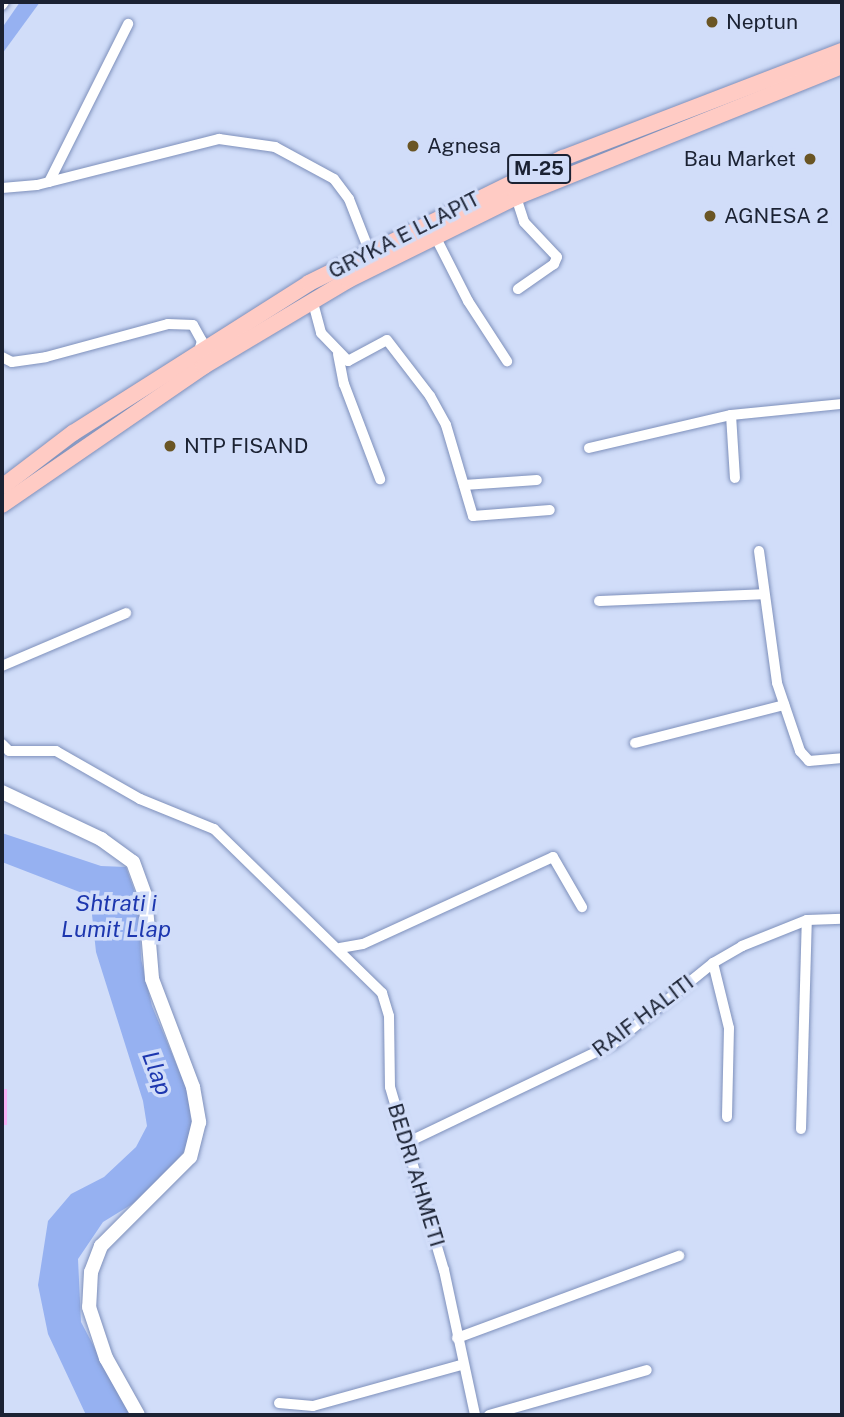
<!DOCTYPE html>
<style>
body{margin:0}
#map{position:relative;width:844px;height:1417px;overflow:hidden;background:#d1ddf9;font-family:"Public Sans",sans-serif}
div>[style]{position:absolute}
.green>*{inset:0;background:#f8b2f7;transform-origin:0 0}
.water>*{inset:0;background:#96b1f1}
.roads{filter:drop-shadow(0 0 2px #7e90bb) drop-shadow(0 0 2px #7e90bb)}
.street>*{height:10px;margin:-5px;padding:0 5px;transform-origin:5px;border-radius:5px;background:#fff}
.secondary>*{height:14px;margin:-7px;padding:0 7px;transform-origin:7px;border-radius:7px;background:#fff}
.primary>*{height:16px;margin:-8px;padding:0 8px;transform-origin:8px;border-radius:8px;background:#ffcbc4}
.dots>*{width:19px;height:19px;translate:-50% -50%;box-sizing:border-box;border:4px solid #d1ddf9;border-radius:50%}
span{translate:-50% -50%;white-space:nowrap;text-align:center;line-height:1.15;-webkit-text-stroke:7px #d1ddf9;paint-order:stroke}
.shield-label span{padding:2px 5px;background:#d1ddf9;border:2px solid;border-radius:5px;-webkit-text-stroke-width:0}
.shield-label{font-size:19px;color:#1b2233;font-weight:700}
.poi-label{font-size:21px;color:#1b2233}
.left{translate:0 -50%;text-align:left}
.right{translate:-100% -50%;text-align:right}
.street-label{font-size:21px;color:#1b2233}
.water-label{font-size:23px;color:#1d37af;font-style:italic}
.frame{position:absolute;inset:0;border:4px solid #1b2233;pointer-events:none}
</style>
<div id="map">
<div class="green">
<div style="left:2px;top:1089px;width:5px;height:36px"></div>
</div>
<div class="water">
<div style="clip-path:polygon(20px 2px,40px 2px,2px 54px,2px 28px)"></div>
<div style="clip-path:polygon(2px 833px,101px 866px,126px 867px,139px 904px,141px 959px,152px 1006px,188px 1092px,192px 1131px,183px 1153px,147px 1195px,103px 1222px,78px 1259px,81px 1322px,130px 1415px,86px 1415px,48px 1334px,38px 1285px,48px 1221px,71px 1194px,104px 1177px,136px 1147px,147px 1126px,143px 1101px,96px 952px,90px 896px,2px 862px)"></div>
</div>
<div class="roads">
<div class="street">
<div style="left:2px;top:5px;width:4px;rotate:-56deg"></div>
<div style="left:49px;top:182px;width:177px;rotate:-63.4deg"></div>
<div style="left:2px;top:188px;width:35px;rotate:-5deg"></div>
<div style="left:37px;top:185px;width:188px;rotate:-14.2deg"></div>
<div style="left:219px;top:139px;width:57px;rotate:8.1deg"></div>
<div style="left:275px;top:147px;width:67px;rotate:28.5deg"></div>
<div style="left:334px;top:179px;width:25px;rotate:53deg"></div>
<div style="left:349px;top:199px;width:58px;rotate:68.7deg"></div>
<div style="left:516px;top:197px;width:26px;rotate:72deg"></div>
<div style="left:524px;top:222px;width:48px;rotate:46.7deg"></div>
<div style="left:557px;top:257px;width:8px;rotate:113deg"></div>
<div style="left:554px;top:264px;width:44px;rotate:145.2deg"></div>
<div style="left:435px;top:236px;width:73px;rotate:63.1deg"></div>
<div style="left:468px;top:301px;width:72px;rotate:57deg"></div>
<div style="left:312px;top:299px;width:35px;rotate:75deg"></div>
<div style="left:321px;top:333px;width:39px;rotate:46deg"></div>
<div style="left:348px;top:361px;width:44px;rotate:-28.3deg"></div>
<div style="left:387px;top:340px;width:71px;rotate:52.5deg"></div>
<div style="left:430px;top:396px;width:33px;rotate:61deg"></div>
<div style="left:446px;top:425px;width:95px;rotate:73.5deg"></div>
<div style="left:473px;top:516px;width:77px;rotate:-4.5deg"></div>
<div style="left:338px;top:354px;width:31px;rotate:79deg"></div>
<div style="left:344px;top:384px;width:102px;rotate:69.2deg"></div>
<div style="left:2px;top:357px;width:11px;rotate:27deg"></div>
<div style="left:12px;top:362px;width:34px;rotate:-8deg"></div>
<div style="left:46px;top:357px;width:126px;rotate:-15.1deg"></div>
<div style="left:168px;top:324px;width:25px;rotate:2deg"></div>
<div style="left:193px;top:325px;width:18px;rotate:61deg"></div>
<div style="left:202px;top:341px;width:14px;rotate:107deg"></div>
<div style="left:731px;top:415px;width:63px;rotate:86.4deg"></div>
<div style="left:589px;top:448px;width:146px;rotate:-13.1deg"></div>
<div style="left:731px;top:415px;width:112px;rotate:-5.7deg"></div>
<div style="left:464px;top:485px;width:73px;rotate:-3.9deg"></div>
<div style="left:759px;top:551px;width:133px;rotate:82.2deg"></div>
<div style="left:777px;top:683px;width:72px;rotate:71.3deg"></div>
<div style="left:800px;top:751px;width:13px;rotate:48deg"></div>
<div style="left:809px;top:761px;width:33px;rotate:-5deg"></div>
<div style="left:599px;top:601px;width:165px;rotate:-2.4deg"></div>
<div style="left:2px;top:666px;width:135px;rotate:-23.1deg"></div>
<div style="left:635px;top:743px;width:154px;rotate:-14.3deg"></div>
<div style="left:2px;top:744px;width:10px;rotate:45deg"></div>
<div style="left:9px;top:751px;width:47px"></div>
<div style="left:56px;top:751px;width:97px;rotate:29.7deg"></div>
<div style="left:140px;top:799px;width:80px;rotate:22.1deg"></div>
<div style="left:214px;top:829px;width:235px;rotate:44.3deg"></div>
<div style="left:382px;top:993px;width:24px;rotate:73deg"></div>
<div style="left:389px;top:1016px;width:71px;rotate:89.2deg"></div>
<div style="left:390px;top:1087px;width:191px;rotate:73.6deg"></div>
<div style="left:444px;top:1270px;width:148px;rotate:77.9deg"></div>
<div style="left:340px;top:948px;width:23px;rotate:-10deg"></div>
<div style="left:363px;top:944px;width:209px;rotate:-24.6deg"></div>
<div style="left:553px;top:857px;width:58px;rotate:59.9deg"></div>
<div style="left:713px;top:963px;width:67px;rotate:76.2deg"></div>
<div style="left:729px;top:1028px;width:89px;rotate:91.3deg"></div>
<div style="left:801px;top:1129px;width:209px;rotate:-88.4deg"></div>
<div style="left:406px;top:1143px;width:229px;rotate:-25.6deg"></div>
<div style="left:613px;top:1044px;width:129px;rotate:-39deg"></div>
<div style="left:713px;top:963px;width:34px;rotate:-30deg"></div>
<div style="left:742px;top:946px;width:70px;rotate:-21.8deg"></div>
<div style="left:807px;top:920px;width:35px;rotate:-2deg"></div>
<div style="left:457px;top:1338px;width:237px;rotate:-20.3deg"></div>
<div style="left:279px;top:1403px;width:34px;rotate:5deg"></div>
<div style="left:313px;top:1406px;width:154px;rotate:-15.5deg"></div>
<div style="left:489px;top:1415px;width:164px;rotate:-15.9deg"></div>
</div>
<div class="secondary">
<div style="left:2px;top:792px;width:110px;rotate:25.4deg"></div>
<div style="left:101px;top:839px;width:39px;rotate:36deg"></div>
<div style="left:133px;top:862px;width:35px;rotate:70deg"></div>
<div style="left:145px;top:895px;width:84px;rotate:85.2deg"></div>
<div style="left:152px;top:979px;width:116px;rotate:69.2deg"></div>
<div style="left:193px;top:1087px;width:36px;rotate:80deg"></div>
<div style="left:199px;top:1122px;width:36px;rotate:104deg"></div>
<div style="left:190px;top:1157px;width:126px;rotate:135deg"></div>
<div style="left:101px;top:1246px;width:28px;rotate:111deg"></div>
<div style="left:91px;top:1272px;width:35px;rotate:93deg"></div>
<div style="left:89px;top:1307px;width:54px;rotate:71.6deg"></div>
<div style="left:106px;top:1358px;width:65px;rotate:60.7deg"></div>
</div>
<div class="primary">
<div style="left:2px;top:487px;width:89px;rotate:-37.3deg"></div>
<div style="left:73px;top:433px;width:280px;rotate:-32.4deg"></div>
<div style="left:309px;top:283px;width:283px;rotate:-26.2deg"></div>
<div style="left:563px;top:158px;width:299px;rotate:-21deg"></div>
<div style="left:2px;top:505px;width:245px;rotate:-34.5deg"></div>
<div style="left:204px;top:366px;width:168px;rotate:-30.8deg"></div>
<div style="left:348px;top:280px;width:187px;rotate:-26.3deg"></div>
<div style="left:516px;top:197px;width:351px;rotate:-21.9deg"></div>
</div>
</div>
<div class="dots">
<div style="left:712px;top:22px;background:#6a5524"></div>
<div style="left:413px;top:146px;background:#6a5524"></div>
<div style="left:810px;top:159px;background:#6a5524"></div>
<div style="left:710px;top:216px;background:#6a5524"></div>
<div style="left:170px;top:446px;background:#6a5524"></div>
</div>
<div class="shield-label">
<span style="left:539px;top:169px">M-25</span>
</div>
<div class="poi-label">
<span class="left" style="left:726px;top:22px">Neptun</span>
<span class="left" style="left:427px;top:146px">Agnesa</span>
<span class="right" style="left:796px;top:159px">Bau Market</span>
<span class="left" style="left:724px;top:216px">AGNESA 2</span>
<span class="left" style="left:184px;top:446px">NTP FISAND</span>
</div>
<div class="street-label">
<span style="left:404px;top:235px;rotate:-27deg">GRYKA E LLAPIT</span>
<span style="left:643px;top:1016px;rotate:-37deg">RAIF HALITI</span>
<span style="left:416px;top:1175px;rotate:73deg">BEDRI AHMETI</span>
</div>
<div class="water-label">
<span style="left:116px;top:916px">Shtrati i<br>Lumit Llap</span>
<span style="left:157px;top:1073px;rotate:69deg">Llap</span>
</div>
<div class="frame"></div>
</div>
